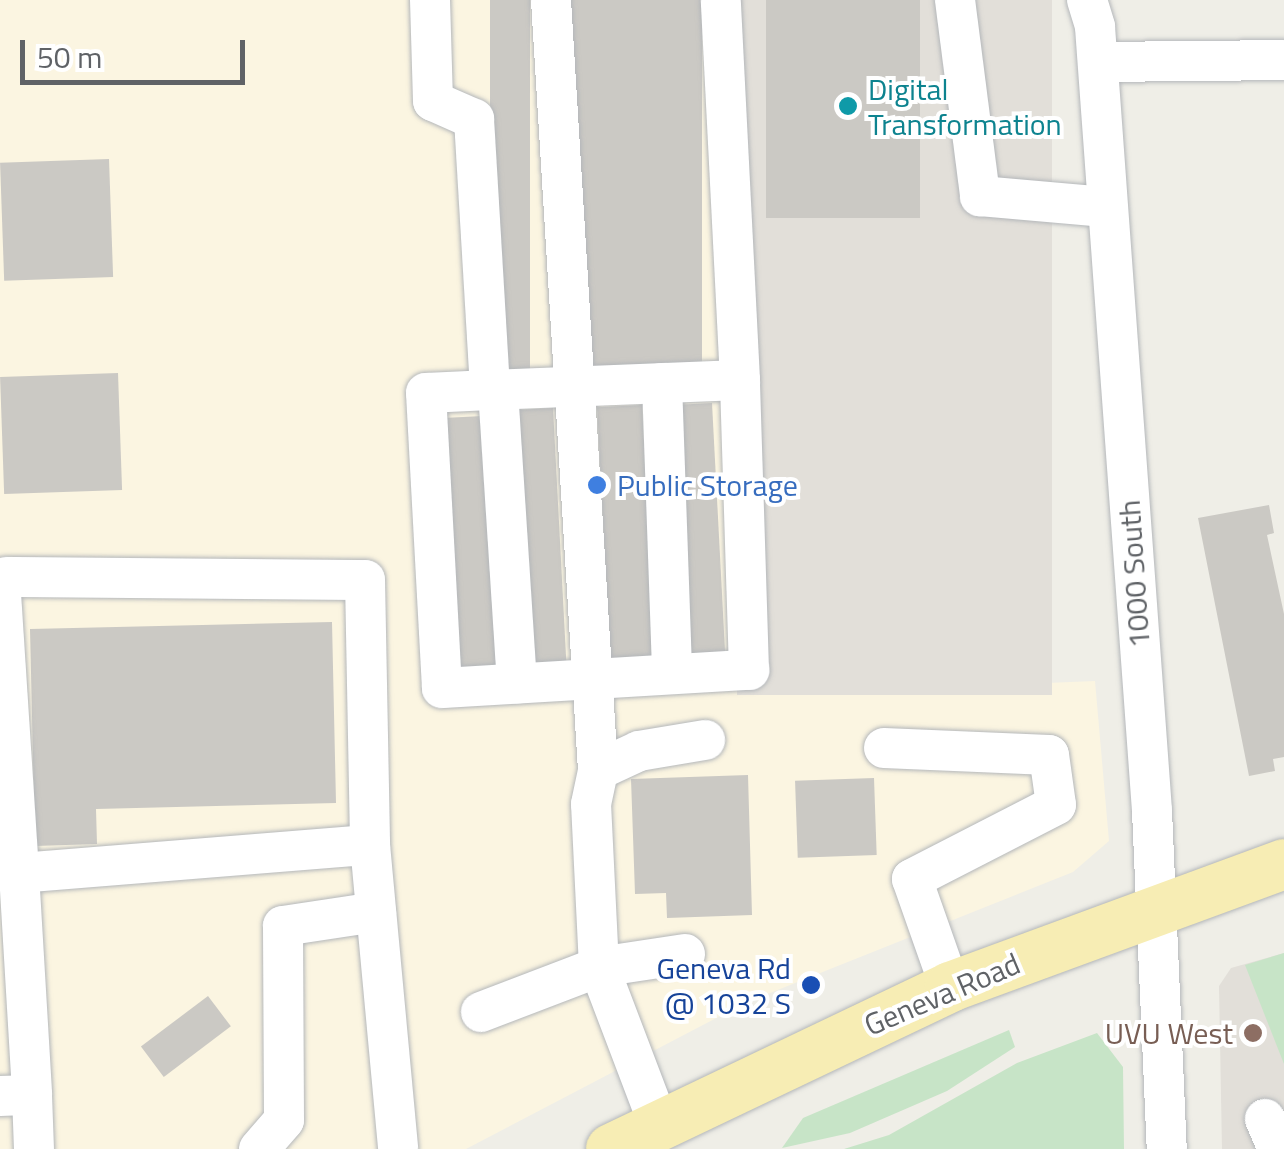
<!DOCTYPE html>
<style>
body{margin:0}
#map{position:relative;width:1284px;height:1149px;overflow:hidden;background:#efeee7;font-family:"Titillium Web",sans-serif}
div>[style]{position:absolute}
.commercial>*{inset:0;background:#fbf5e1}
.education>*{inset:0;background:#e2dfd9;transform-origin:0 0}
.green>*{inset:0;background:#c7e4c7}
.building>*{inset:0;background:#cbc9c4;transform-origin:0 0}
.roads{filter:drop-shadow(0 0 2px #b4b7ba) drop-shadow(0 0 2px #b4b7ba)}
.minor>*{height:40px;margin:-20px;padding:0 20px;transform-origin:20px;border-radius:20px;background:#fff}
.major>*{height:50px;margin:-25px;padding:0 25px;transform-origin:25px;border-radius:25px;background:#f7edb4}
.dots>*{width:28px;height:28px;translate:-50% -50%;box-sizing:border-box;border:5px solid #fff;border-radius:50%}
span{translate:-50% -50%;white-space:nowrap;text-align:center;line-height:1.15;-webkit-text-stroke:8px #fff;paint-order:stroke}
.culture-label{font-size:30px;color:#0d838f}
.left{translate:0 -50%;text-align:left}
.shop-label{font-size:30px;color:#366cbe}
.street-label{font-size:30px;color:#5f6266}
.transit-label{font-size:30px;color:#164399}
.right{translate:-100% -50%;text-align:right}
.education-label{font-size:30px;color:#785e54}
.scale{position:absolute;left:20px;top:40px;width:225px;height:45px;box-sizing:border-box;border:5px solid #5f6266;border-top:0;padding-left:12px;font-size:30px;line-height:35px;white-space:nowrap;color:#5f6266;-webkit-text-stroke:8px #fff;paint-order:stroke}
</style>
<div id="map">
<div class="commercial">
<div style="clip-path:polygon(0 0,737px 0,771px 694px,1095px 681px,1109px 841px,1073px 872px,745px 1003px,466px 1149px,0 1149px)"></div>
</div>
<div class="education">
<div style="left:737px;top:0;width:315px;height:695px"></div>
<div style="clip-path:polygon(1284px 953px,1284px 1149px,1222px 1149px,1219px 986px,1231px 968px)"></div>
</div>
<div class="green">
<div style="clip-path:polygon(1284px 953px,1284px 1064px,1245px 965px)"></div>
<div style="clip-path:polygon(1009px 1030px,1015px 1047px,947px 1091px,850px 1133px,782px 1148px,803px 1118px)"></div>
<div style="clip-path:polygon(1097px 1033px,1123px 1067px,1124px 1149px,844px 1149px,889px 1135px,1017px 1063px)"></div>
</div>
<div class="building">
<div style="left:490px;top:0;width:40px;height:372px"></div>
<div style="left:571px;top:0;width:131px;height:370px"></div>
<div style="left:766px;top:0;width:154px;height:218px"></div>
<div style="left:109px;top:159px;width:118px;height:109px;rotate:88deg"></div>
<div style="left:118px;top:373px;width:117px;height:118px;rotate:88deg"></div>
<div style="left:712px;top:403px;width:256px;height:42px;rotate:87deg"></div>
<div style="left:642px;top:405px;width:255px;height:45px;rotate:87deg"></div>
<div style="left:553px;top:408px;width:257px;height:42px;rotate:87deg"></div>
<div style="left:483px;top:416px;width:251px;height:40px;rotate:87deg"></div>
<div style="clip-path:polygon(1269px 505px,1274px 533px,1267px 535px,1284px 614px,1284px 757px,1273px 759px,1275px 771px,1249px 776px,1198px 518px)"></div>
<div style="clip-path:polygon(332px 622px,336px 803px,96px 809px,97px 844px,35px 846px,30px 629px)"></div>
<div style="clip-path:polygon(748px 775px,752px 915px,667px 918px,666px 893px,635px 894px,631px 779px)"></div>
<div style="left:874px;top:778px;width:77px;height:79px;rotate:88deg"></div>
<div style="left:208px;top:996px;width:38px;height:84px;rotate:53deg"></div>
</div>
<div class="roads">
<div class="minor">
<div style="left:430px;top:0;width:101px;rotate:88.3deg"></div>
<div style="left:433px;top:101px;width:45px;rotate:23.7deg"></div>
<div style="left:474px;top:119px;width:271px;rotate:86.6deg"></div>
<div style="left:490px;top:390px;width:250px;rotate:-2.3deg"></div>
<div style="left:740px;top:380px;width:380px;rotate:-92.9deg"></div>
<div style="left:551px;top:0;width:771px;rotate:86.51deg"></div>
<div style="left:955px;top:0;width:198px;rotate:82.7deg"></div>
<div style="left:980px;top:196px;width:126px;rotate:5deg"></div>
<div style="left:1087px;top:0;width:28px;rotate:73deg"></div>
<div style="left:1095px;top:27px;width:786px;rotate:85.84deg"></div>
<div style="left:1152px;top:811px;width:338px;rotate:87.5deg"></div>
<div style="left:1098px;top:62px;width:186px;rotate:-0.6deg"></div>
<div style="left:662px;top:383px;width:291px;rotate:88deg"></div>
<div style="left:490px;top:390px;width:64px;rotate:177.3deg"></div>
<div style="left:426px;top:393px;width:295px;rotate:86.9deg"></div>
<div style="left:442px;top:688px;width:308px;rotate:-3.4deg"></div>
<div style="left:749px;top:670px;width:290px;rotate:-91.8deg"></div>
<div style="left:498px;top:390px;width:294px;rotate:86.3deg"></div>
<div style="left:6px;top:577px;width:359px;rotate:0.5deg"></div>
<div style="left:365px;top:580px;width:265px;rotate:88.9deg"></div>
<div style="left:0;top:578px;width:296px;rotate:86.3deg"></div>
<div style="left:19px;top:873px;width:352px;rotate:-4.6deg"></div>
<div style="left:370px;top:845px;width:305px;rotate:84.7deg"></div>
<div style="left:884px;top:748px;width:165px;rotate:2.4deg"></div>
<div style="left:1049px;top:755px;width:50px;rotate:82deg"></div>
<div style="left:1056px;top:805px;width:162px;rotate:152.8deg"></div>
<div style="left:912px;top:879px;width:114px;rotate:70.6deg"></div>
<div style="left:19px;top:873px;width:222px;rotate:86.6deg"></div>
<div style="left:481px;top:1012px;width:126px;rotate:-20.9deg"></div>
<div style="left:599px;top:967px;width:163px;rotate:-92.8deg"></div>
<div style="left:591px;top:804px;width:35px;rotate:-78deg"></div>
<div style="left:598px;top:770px;width:45px;rotate:-24.9deg"></div>
<div style="left:639px;top:751px;width:67px;rotate:-9.5deg"></div>
<div style="left:0;top:1096px;width:32px;rotate:-2deg"></div>
<div style="left:32px;top:1095px;width:54px;rotate:87.9deg"></div>
<div style="left:1265px;top:1119px;width:33px;rotate:67deg"></div>
<div style="left:659px;top:1125px;width:169px;rotate:-110.8deg"></div>
<div style="left:599px;top:967px;width:87px;rotate:-8.6deg"></div>
<div style="left:259px;top:1149px;width:38px;rotate:-49deg"></div>
<div style="left:284px;top:1120px;width:194px;rotate:-90.3deg"></div>
<div style="left:283px;top:926px;width:94px;rotate:-8.6deg"></div>
</div>
<div class="major">
<div style="left:611px;top:1149px;width:376px;rotate:-25.5deg"></div>
<div style="left:950px;top:987px;width:356px;rotate:-20.2deg"></div>
</div>
</div>
<div class="dots">
<div style="left:848px;top:106px;background:#0f9aa8"></div>
<div style="left:597px;top:485px;background:#3f7fe0"></div>
<div style="left:811px;top:985px;background:#1a4fb4"></div>
<div style="left:1253px;top:1033px;background:#8d6e63"></div>
</div>
<div class="culture-label">
<span class="left" style="left:868px;top:106px">Digital<br>Transformation</span>
</div>
<div class="shop-label">
<span class="left" style="left:617px;top:485px">Public Storage</span>
</div>
<div class="street-label">
<span style="left:1134px;top:574px;rotate:-94deg">1000 South</span>
<span style="left:942px;top:994px;rotate:-23deg">Geneva Road</span>
</div>
<div class="transit-label">
<span class="right" style="left:791px;top:985px">Geneva Rd<br>@ 1032 S</span>
</div>
<div class="education-label">
<span class="right" style="left:1233px;top:1033px">UVU West</span>
</div>
<div class="scale">50 m</div>
</div>
